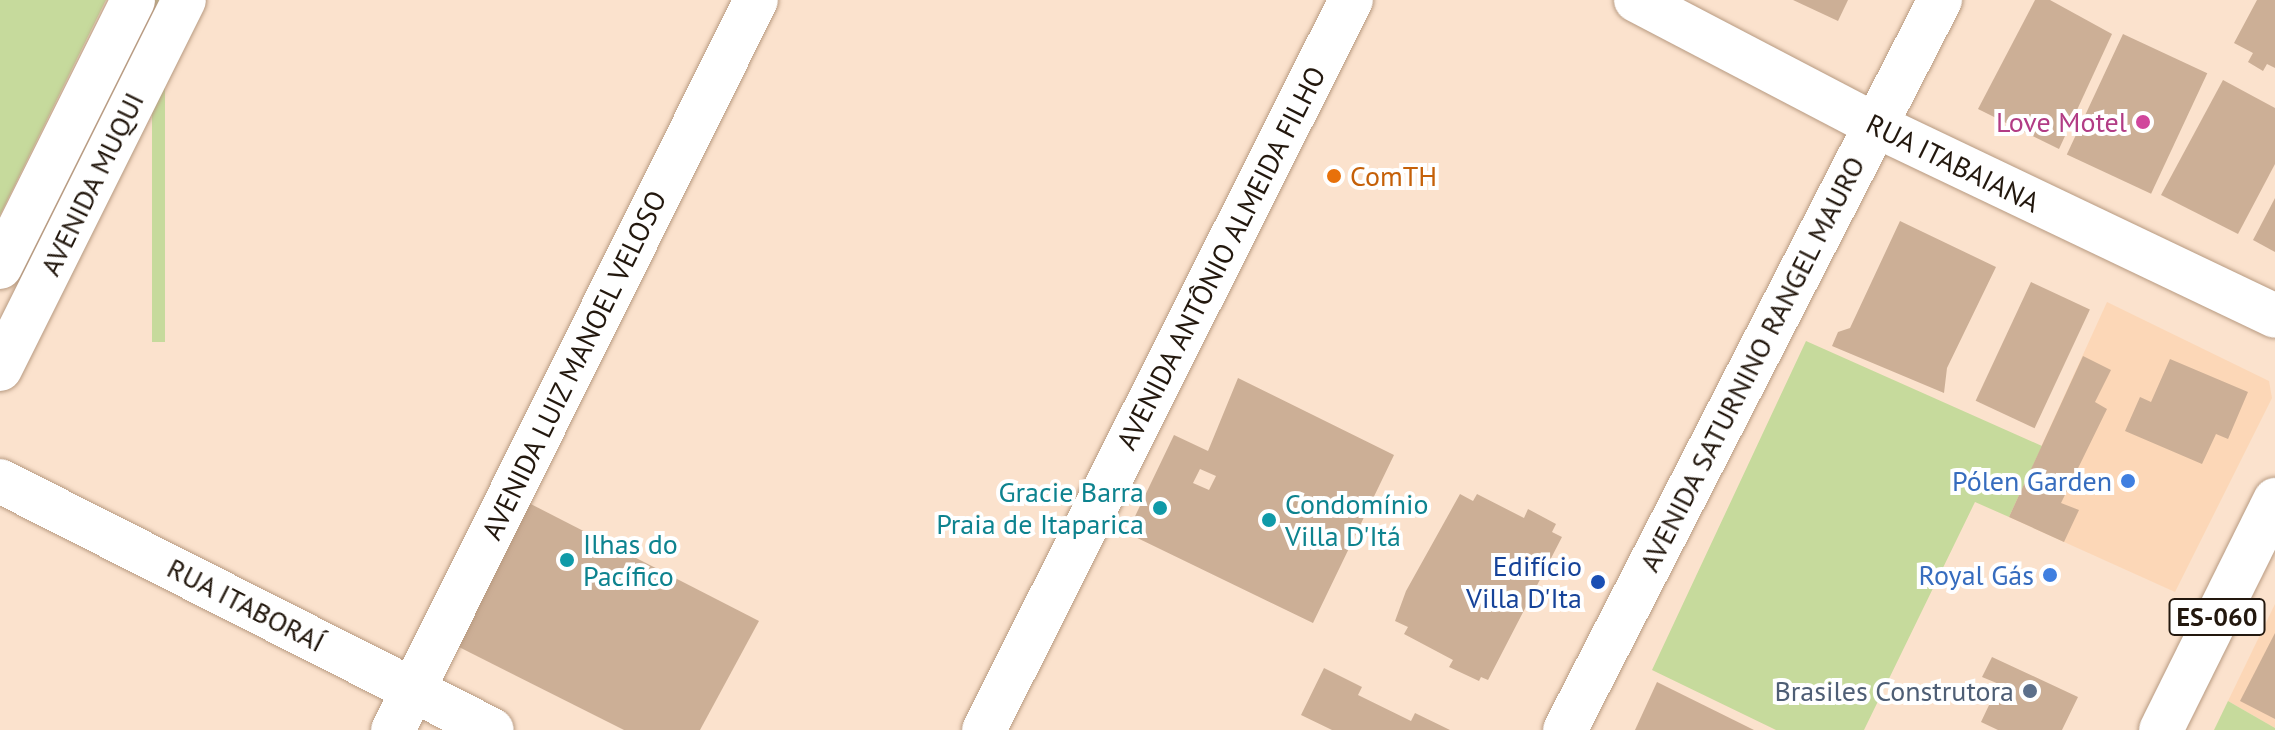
<!DOCTYPE html>
<meta charset="utf-8">
<style>
body{margin:0}
#map{position:relative;width:2275px;height:730px;overflow:hidden;background:#fbe2cd;font-family:"PT Sans",sans-serif}
div>[style]{position:absolute}
.built>*{inset:0;background:#fcd7b7}
.green>*{inset:0;background:#c6da9c;transform-origin:0 0}
.building>*{inset:0;background:#ccaf96;transform-origin:0 0}
.roads{filter:drop-shadow(0 0 2px #b79a81) drop-shadow(0 0 2px #b79a81)}
.minor>*{height:44px;margin:-22px;padding:0 22px;transform-origin:22px;border-radius:22px;background:#fff}
.major>*{height:44px;margin:-22px;padding:0 22px;transform-origin:22px;border-radius:22px;background:#fff}
.dots>*{width:22px;height:22px;translate:-50% -50%;box-sizing:border-box;border:4px solid #fff;border-radius:50%}
span{translate:-50% -50%;white-space:nowrap;text-align:center;line-height:1.15;-webkit-text-stroke:8px #fff;paint-order:stroke}
.shield-label span{padding:2px 6px;background:#fff;border:2px solid;border-radius:6px;-webkit-text-stroke-width:0}
.shield-label{font-size:26px;color:#23180e;font-weight:700}
.hotel-label{font-size:28px;color:#b23c85}
.right{translate:-100% -50%;text-align:right}
.street-label{font-size:28px;color:#23180e}
.food-label{font-size:28px;color:#c56008}
.left{translate:0 -50%;text-align:left}
.shop-label{font-size:28px;color:#366cbe}
.culture-label{font-size:28px;color:#0d838f}
.transit-label{font-size:28px;color:#164399}
.service-label{font-size:28px;color:#4e5e75}
</style>
<div id="map">
<div class="built">
<div style="clip-path:polygon(2107px 302px,2269px 381px,2272px 398px,2175px 592px,2009px 517px)"></div>
<div style="clip-path:polygon(2275px 604px,2275px 728px,2228px 701px)"></div>
</div>
<div class="green">
<div style="clip-path:polygon(0 0,106px 0,0 215px)"></div>
<div style="left:152px;top:0;width:13px;height:342px"></div>
<div style="clip-path:polygon(1806px 341px,2042px 446px,2009px 517px,1975px 502px,1864px 730px,1776px 730px,1652px 670px)"></div>
<div style="clip-path:polygon(2228px 701px,2275px 728px,2275px 730px,2214px 730px)"></div>
</div>
<div class="building">
<div style="clip-path:polygon(1793px 0,1848px 0,1838px 21px)"></div>
<div style="clip-path:polygon(2035px 0,2050px 0,2112px 34px,2059px 149px,1978px 109px)"></div>
<div style="clip-path:polygon(2257px 0,2275px 0,2275px 68px,2267px 64px,2263px 71px,2248px 62px,2253px 53px,2234px 43px)"></div>
<div style="left:2123px;top:34px;width:93px;height:133px;rotate:25deg"></div>
<div style="clip-path:polygon(2223px 80px,2275px 108px,2275px 164px,2238px 234px,2161px 195px)"></div>
<div style="clip-path:polygon(2275px 198px,2275px 252px,2253px 240px)"></div>
<div style="clip-path:polygon(1900px 221px,1996px 267px,1947px 368px,1944px 393px,1832px 346px,1838px 332px,1850px 328px)"></div>
<div style="left:2031px;top:282px;width:65px;height:131px;rotate:25deg"></div>
<div style="clip-path:polygon(2083px 356px,2111px 370px,2095px 402px,2107px 409px,2061px 503px,2079px 510px,2064px 542px,2009px 517px)"></div>
<div style="clip-path:polygon(2170px 359px,2248px 392px,2228px 439px,2216px 434px,2202px 464px,2125px 431px,2140px 397px,2151px 402px)"></div>
<div style="clip-path:polygon(evenodd,1238px 378px,1394px 455px,1313px 623px,1127px 533px,1174px 435px,1208px 451px,1238px 378px,1200px 469px,1216px 476px,1209px 490px,1193px 483px,1200px 469px)"></div>
<div style="clip-path:polygon(1460px 494px,1473px 501px,1477px 494px,1524px 518px,1528px 509px,1556px 524px,1552px 532px,1562px 537px,1488px 680px,1481px 677px,1479px 681px,1449px 667px,1453px 660px,1404px 634px,1408px 627px,1395px 621px,1406px 591px)"></div>
<div style="clip-path:polygon(523px 500px,759px 621px,700px 730px,624px 730px,453px 644px)"></div>
<div style="clip-path:polygon(2275px 633px,2275px 719px,2240px 701px)"></div>
<div style="clip-path:polygon(1992px 657px,2078px 697px,2062px 730px,1998px 730px,1981px 722px,1999px 684px,1982px 677px)"></div>
<div style="clip-path:polygon(1324px 668px,1362px 687px,1358px 695px,1411px 721px,1415px 713px,1450px 730px,1332px 730px,1301px 715px)"></div>
<div style="clip-path:polygon(1657px 682px,1754px 730px,1635px 730px)"></div>
</div>
<div class="roads">
<div class="minor">
<div style="left:1636px;top:0;width:270px;rotate:27.6deg"></div>
<div style="left:1875px;top:125px;width:443px;rotate:25.5deg"></div>
<div style="left:0;top:267px;width:298px;rotate:-63.5deg"></div>
<div style="left:0;top:369px;width:412px;rotate:-63.5deg"></div>
<div style="left:0;top:481px;width:551px;rotate:26.84deg"></div>
<div style="left:393px;top:730px;width:815px;rotate:-63.56deg"></div>
<div style="left:984px;top:730px;width:817px;rotate:-63.31deg"></div>
</div>
<div class="major">
<div style="left:1565px;top:730px;width:821px;rotate:-62.81deg"></div>
<div style="left:2161px;top:730px;width:257px;rotate:-63.6deg"></div>
</div>
</div>
<div class="dots">
<div style="left:2143px;top:122px;background:#d1479c"></div>
<div style="left:1334px;top:176px;background:#e8710a"></div>
<div style="left:2128px;top:481px;background:#3f7fe0"></div>
<div style="left:1160px;top:508px;background:#0f9aa8"></div>
<div style="left:1269px;top:520px;background:#0f9aa8"></div>
<div style="left:567px;top:560px;background:#0f9aa8"></div>
<div style="left:2050px;top:575px;background:#3f7fe0"></div>
<div style="left:1598px;top:582px;background:#1a4fb4"></div>
<div style="left:2030px;top:691px;background:#5c6f8a"></div>
</div>
<div class="shield-label">
<span style="left:2217px;top:617px">ES-060</span>
</div>
<div class="hotel-label">
<span class="right" style="left:2127px;top:122px">Love Motel</span>
</div>
<div class="street-label">
<span style="left:1953px;top:163px;rotate:26deg">RUA ITABAIANA</span>
<span style="left:92px;top:184px;rotate:-64deg">AVENIDA MUQUI</span>
<span style="left:1221px;top:258px;rotate:-63deg">AVENIDA ANTÔNIO ALMEIDA FILHO</span>
<span style="left:1752px;top:364px;rotate:-63deg">AVENIDA SATURNINO RANGEL MAURO</span>
<span style="left:574px;top:365px;rotate:-64deg">AVENIDA LUIZ MANOEL VELOSO</span>
<span style="left:246px;top:605px;rotate:27deg">RUA ITABORAÍ</span>
</div>
<div class="food-label">
<span class="left" style="left:1350px;top:176px">ComTH</span>
</div>
<div class="shop-label">
<span class="right" style="left:2112px;top:481px">Pólen Garden</span>
<span class="right" style="left:2034px;top:575px">Royal Gás</span>
</div>
<div class="culture-label">
<span class="right" style="left:1144px;top:508px">Gracie Barra<br>Praia de Itaparica</span>
<span class="left" style="left:1285px;top:520px">Condomínio<br>Villa D'Itá</span>
<span class="left" style="left:583px;top:560px">Ilhas do<br>Pacífico</span>
</div>
<div class="transit-label">
<span class="right" style="left:1582px;top:582px">Edifício<br>Villa D'Ita</span>
</div>
<div class="service-label">
<span class="right" style="left:2014px;top:691px">Brasiles Construtora</span>
</div>
</div>
